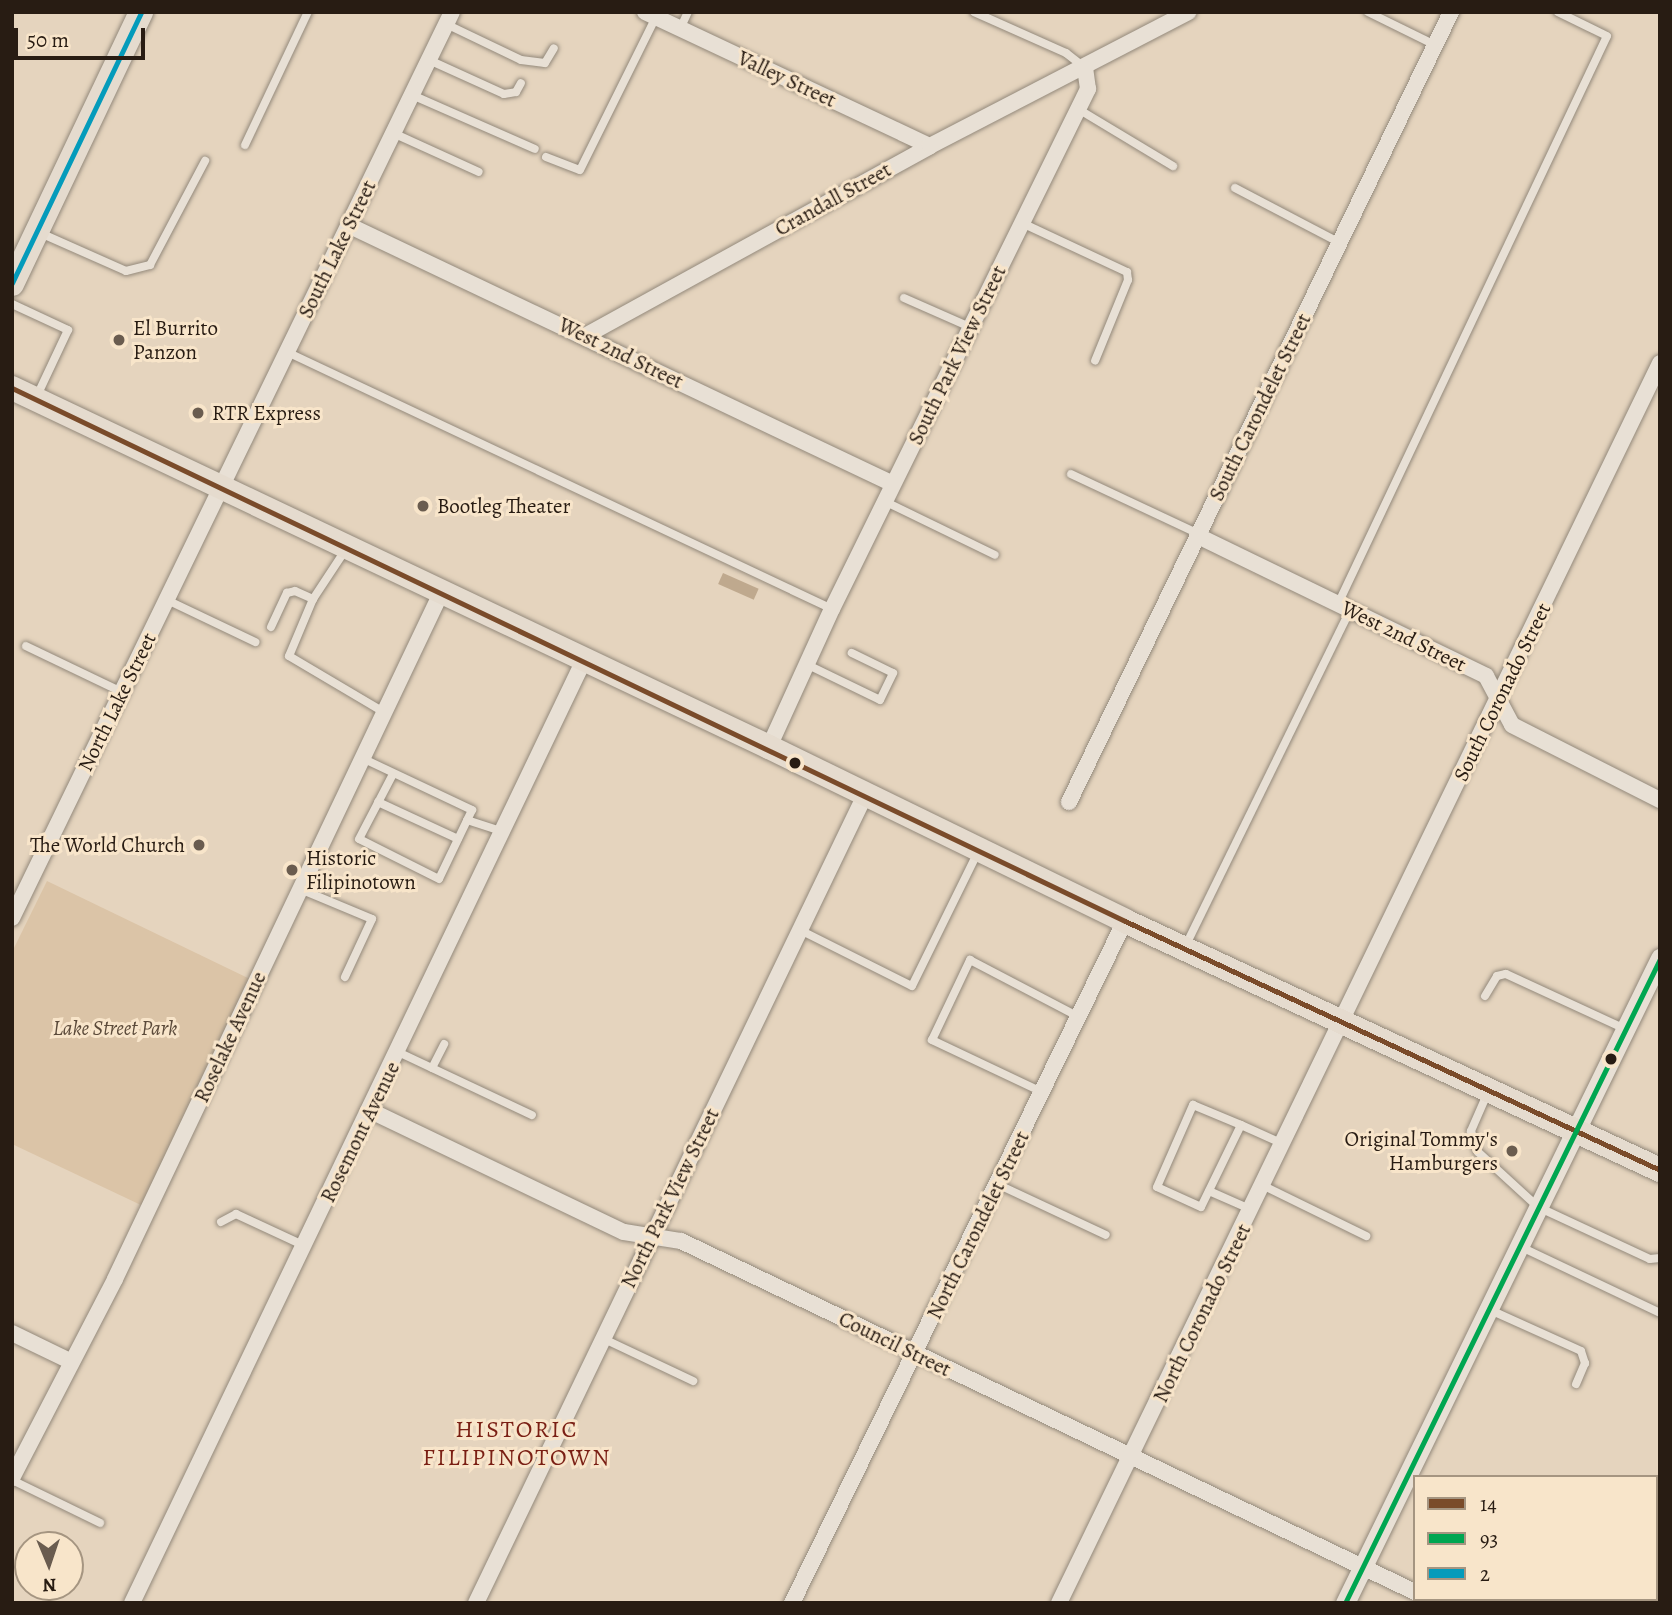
<!DOCTYPE html>
<style>
body{margin:0}
#map{position:relative;width:1672px;height:1615px;overflow:hidden;background:#e5d4be;font-family:Alegreya,serif}
div>[style]{position:absolute}
.green>*{inset:0;background:#dbc4a7}
.water>*{inset:0;background:#bfa98e;transform-origin:0 0}
.roads{filter:drop-shadow(0 0 2px #93897b) drop-shadow(0 0 2px #93897b)}
.service>*{height:8px;margin:-4px;padding:0 4px;transform-origin:4px;border-radius:4px;background:#e8e0d5}
.minor>*{height:16px;margin:-8px;padding:0 8px;transform-origin:8px;border-radius:8px;background:#e8e0d5}
.tertiary>*{height:19px;margin:-9.5px;padding:0 9.5px;transform-origin:9.5px;border-radius:9.5px;background:#e8e0d5}
.primary>*{height:24px;margin:-12px;padding:0 12px;transform-origin:12px;border-radius:12px;background:#e5dbce}
.bus-1>*{height:5px;margin:-2.5px;padding:0 2.5px;transform-origin:2.5px;border-radius:2.5px;background:#7a4b2a}
.bus-2>*{height:5px;margin:-2.5px;padding:0 2.5px;transform-origin:2.5px;border-radius:2.5px;background:#00a651}
.bus-3>*{height:5px;margin:-2.5px;padding:0 2.5px;transform-origin:2.5px;border-radius:2.5px;background:#049bbb}
.dots>*{width:19px;height:19px;translate:-50% -50%;box-sizing:border-box;border:4px solid #f8e5ca;border-radius:50%}
span{translate:-50% -50%;white-space:nowrap;text-align:center;line-height:1.15;-webkit-text-stroke:6px #f8e5ca;paint-order:stroke}
.street-label{font-size:21px;color:#281c13}
.poi-label{font-size:21px;color:#281c13}
.left{translate:0 -50%;text-align:left}
.right{translate:-100% -50%;text-align:right}
.park-label{font-size:21px;color:#5b4a3a;font-style:italic}
.quarter-label{font-size:24px;color:#7a1f14;letter-spacing:2px}
.frame{position:absolute;inset:0;border:14px solid #281c13;pointer-events:none}
.legend{position:absolute;left:1413px;top:1475px;width:245px;height:126px;box-sizing:border-box;background:#f8e5ca;border:2px solid #a59581;margin:0;padding:9px 12px;list-style:none;font-size:21px;color:#281c13}
.legend li{display:flex;align-items:center;gap:14px;height:35px}
.legend b{width:35px;border:2px solid #a59581}
.north{position:absolute;left:14px;top:1531px;width:70px;height:70px;box-sizing:border-box;background:#f8e5ca;border:2px solid #a59581;border-radius:50%;rotate:178deg;font-size:19px;font-weight:700;line-height:28px;text-align:center;color:#281c13}
.north::after{content:'';display:block;margin:auto;width:24px;height:32px;background:#6a5c4f;clip-path:polygon(50% 0,100% 100%,50% 72%,0 100%)}
.scale{position:absolute;left:14px;top:28px;width:131px;height:32px;box-sizing:border-box;border:4px solid #281c13;border-top:0;padding-left:9px;font-size:21px;line-height:24px;white-space:nowrap;color:#281c13;-webkit-text-stroke:5px #f8e5ca;paint-order:stroke}
</style>
<div id="map">
<div class="green">
<div style="clip-path:polygon(47px 881px,252px 980px,143px 1206px,12px 1144px,12px 952px)"></div>
</div>
<div class="water">
<div style="left:723px;top:573px;width:39px;height:12px;rotate:24deg"></div>
</div>
<div class="roads">
<div class="service">
<div style="left:974px;top:12px;width:101px;rotate:24deg"></div>
<div style="left:1066px;top:53px;width:23px;rotate:38deg"></div>
<div style="left:1368px;top:12px;width:75px;rotate:26.2deg"></div>
<div style="left:446px;top:24px;width:83px;rotate:25.6deg"></div>
<div style="left:521px;top:60px;width:24px;rotate:7deg"></div>
<div style="left:545px;top:63px;width:17px;rotate:-59deg"></div>
<div style="left:680px;top:29px;width:19px;rotate:-65deg"></div>
<div style="left:429px;top:60px;width:82px;rotate:24.4deg"></div>
<div style="left:504px;top:94px;width:12px;rotate:-9deg"></div>
<div style="left:516px;top:92px;width:10px;rotate:-61deg"></div>
<div style="left:412px;top:95px;width:134px;rotate:23.7deg"></div>
<div style="left:1078px;top:109px;width:111px;rotate:31deg"></div>
<div style="left:393px;top:133px;width:94px;rotate:24.4deg"></div>
<div style="left:245px;top:145px;width:147px;rotate:-64.7deg"></div>
<div style="left:546px;top:157px;width:36px;rotate:21deg"></div>
<div style="left:580px;top:170px;width:171px;rotate:-63.6deg"></div>
<div style="left:1235px;top:188px;width:119px;rotate:27.6deg"></div>
<div style="left:1022px;top:223px;width:116px;rotate:25deg"></div>
<div style="left:1127px;top:272px;width:8px;rotate:83deg"></div>
<div style="left:1128px;top:280px;width:87px;rotate:112.2deg"></div>
<div style="left:38px;top:232px;width:96px;rotate:23.9deg"></div>
<div style="left:126px;top:271px;width:25px;rotate:-14deg"></div>
<div style="left:150px;top:265px;width:118px;rotate:-62.1deg"></div>
<div style="left:904px;top:298px;width:72px;rotate:23.7deg"></div>
<div style="left:12px;top:304px;width:62px;rotate:24.9deg"></div>
<div style="left:68px;top:330px;width:73px;rotate:115.2deg"></div>
<div style="left:287px;top:352px;width:603px;rotate:25.25deg"></div>
<div style="left:1071px;top:474px;width:141px;rotate:25.1deg"></div>
<div style="left:884px;top:501px;width:123px;rotate:25.9deg"></div>
<div style="left:346px;top:549px;width:60px;rotate:123.4deg"></div>
<div style="left:313px;top:599px;width:62px;rotate:112.8deg"></div>
<div style="left:289px;top:656px;width:108px;rotate:30.6deg"></div>
<div style="left:167px;top:600px;width:98px;rotate:25.5deg"></div>
<div style="left:1338px;top:604px;width:628px;rotate:-64.66deg"></div>
<div style="left:1607px;top:36px;width:55px;rotate:-153.9deg"></div>
<div style="left:271px;top:627px;width:38px;rotate:-65deg"></div>
<div style="left:287px;top:593px;width:8px;rotate:-14deg"></div>
<div style="left:295px;top:591px;width:20px;rotate:24deg"></div>
<div style="left:26px;top:646px;width:106px;rotate:25.6deg"></div>
<div style="left:808px;top:665px;width:80px;rotate:25.9deg"></div>
<div style="left:880px;top:700px;width:30px;rotate:-64deg"></div>
<div style="left:893px;top:673px;width:46px;rotate:-154deg"></div>
<div style="left:362px;top:758px;width:122px;rotate:25.3deg"></div>
<div style="left:472px;top:810px;width:76px;rotate:115.6deg"></div>
<div style="left:439px;top:879px;width:89px;rotate:-153.4deg"></div>
<div style="left:359px;top:839px;width:73px;rotate:-62.4deg"></div>
<div style="left:378px;top:802px;width:88px;rotate:24.8deg"></div>
<div style="left:467px;top:820px;width:38px;rotate:18deg"></div>
<div style="left:300px;top:889px;width:78px;rotate:22.6deg"></div>
<div style="left:372px;top:919px;width:64px;rotate:115deg"></div>
<div style="left:800px;top:930px;width:125px;rotate:26.6deg"></div>
<div style="left:912px;top:986px;width:149px;rotate:-63.8deg"></div>
<div style="left:1185px;top:947px;width:375px;rotate:-63.9deg"></div>
<div style="left:1485px;top:996px;width:23px;rotate:-59deg"></div>
<div style="left:1497px;top:976px;width:9px;rotate:-13deg"></div>
<div style="left:1506px;top:974px;width:131px;rotate:24.8deg"></div>
<div style="left:398px;top:1052px;width:148px;rotate:25.2deg"></div>
<div style="left:432px;top:1068px;width:27px;rotate:-63deg"></div>
<div style="left:1042px;top:1092px;width:122px;rotate:-154.7deg"></div>
<div style="left:932px;top:1040px;width:89px;rotate:-64.6deg"></div>
<div style="left:970px;top:960px;width:123px;rotate:27.6deg"></div>
<div style="left:1488px;top:1092px;width:43px;rotate:113.6deg"></div>
<div style="left:1471px;top:1131px;width:22px;rotate:72deg"></div>
<div style="left:1478px;top:1152px;width:81px;rotate:42.5deg"></div>
<div style="left:1538px;top:1207px;width:123px;rotate:24.9deg"></div>
<div style="left:1650px;top:1259px;width:10px;rotate:-6deg"></div>
<div style="left:1241px;top:1125px;width:91px;rotate:116deg"></div>
<div style="left:1201px;top:1207px;width:48px;rotate:-155.6deg"></div>
<div style="left:1157px;top:1187px;width:90px;rotate:-66.3deg"></div>
<div style="left:1193px;top:1105px;width:52px;rotate:22.6deg"></div>
<div style="left:1241px;top:1125px;width:46px;rotate:24.3deg"></div>
<div style="left:997px;top:1184px;width:120px;rotate:25.1deg"></div>
<div style="left:1264px;top:1186px;width:114px;rotate:26.1deg"></div>
<div style="left:1209px;top:1191px;width:45px;rotate:23.7deg"></div>
<div style="left:221px;top:1222px;width:17px;rotate:-28deg"></div>
<div style="left:236px;top:1214px;width:76px;rotate:24.9deg"></div>
<div style="left:1519px;top:1246px;width:156px;rotate:25.4deg"></div>
<div style="left:1488px;top:1309px;width:102px;rotate:24.3deg"></div>
<div style="left:1581px;top:1351px;width:13px;rotate:72deg"></div>
<div style="left:1585px;top:1363px;width:23px;rotate:113deg"></div>
<div style="left:602px;top:1338px;width:101px;rotate:25.3deg"></div>
<div style="left:12px;top:1480px;width:98px;rotate:26deg"></div>
</div>
<div class="minor">
<div style="left:645px;top:12px;width:315px;rotate:25.2deg"></div>
<div style="left:348px;top:225px;width:603px;rotate:25.42deg"></div>
<div style="left:585px;top:336px;width:394px;rotate:-28.8deg"></div>
<div style="left:930px;top:146px;width:291px;rotate:-27.4deg"></div>
<div style="left:1198px;top:536px;width:320px;rotate:25.9deg"></div>
<div style="left:1486px;top:676px;width:55px;rotate:62deg"></div>
<div style="left:1512px;top:725px;width:166px;rotate:26.9deg"></div>
<div style="left:769px;top:747px;width:152px;rotate:-65.5deg"></div>
<div style="left:832px;top:609px;width:580px;rotate:-63.79deg"></div>
<div style="left:1088px;top:89px;width:21px;rotate:-98deg"></div>
<div style="left:1069px;top:802px;width:878px;rotate:-64.19deg"></div>
<div style="left:12px;top:918px;width:1007px;rotate:-64.1deg"></div>
<div style="left:371px;top:1111px;width:280px;rotate:25.6deg"></div>
<div style="left:624px;top:1232px;width:58px;rotate:9deg"></div>
<div style="left:681px;top:1241px;width:814px;rotate:25.56deg"></div>
<div style="left:12px;top:1333px;width:64px;rotate:25.8deg"></div>
<div style="left:12px;top:1478px;width:224px;rotate:-62.6deg"></div>
<div style="left:115px;top:1279px;width:760px;rotate:-64.58deg"></div>
<div style="left:1429px;top:1599px;width:9px;rotate:27deg"></div>
<div style="left:132px;top:1603px;width:1046px;rotate:-64.39deg"></div>
<div style="left:476px;top:1603px;width:899px;rotate:-64.29deg"></div>
<div style="left:792px;top:1603px;width:759px;rotate:-63.98deg"></div>
<div style="left:1059px;top:1603px;width:1378px;rotate:-64.14deg"></div>
</div>
<div class="tertiary">
<div style="left:1656px;top:1495px;width:8px;rotate:-60deg"></div>
<div style="left:1345px;top:1603px;width:718px;rotate:-63.97deg"></div>
<div style="left:1603px;top:1603px;width:4px;rotate:-63deg"></div>
</div>
<div class="primary">
<div style="left:12px;top:284px;width:301px;rotate:-64.6deg"></div>
<div style="left:12px;top:388px;width:838px;rotate:25.37deg"></div>
<div style="left:769px;top:747px;width:396px;rotate:26deg"></div>
<div style="left:1125px;top:921px;width:590px;rotate:24.96deg"></div>
</div>
</div>
<div class="bus-1">
<div style="left:12px;top:388px;width:1234px;rotate:25.59deg"></div>
<div style="left:1125px;top:921px;width:590px;rotate:24.96deg"></div>
</div>
<div class="bus-2">
<div style="left:1345px;top:1603px;width:717px;rotate:-63.94deg"></div>
</div>
<div class="bus-3">
<div style="left:12px;top:283px;width:300px;rotate:-64.5deg"></div>
</div>
<div class="dots">
<div style="left:119px;top:340px;background:#6a5c4f"></div>
<div style="left:198px;top:413px;background:#6a5c4f"></div>
<div style="left:423px;top:506px;background:#6a5c4f"></div>
<div style="left:795px;top:763px;background:#281c13"></div>
<div style="left:199px;top:845px;background:#6a5c4f"></div>
<div style="left:292px;top:870px;background:#6a5c4f"></div>
<div style="left:1611px;top:1059px;background:#281c13"></div>
<div style="left:1512px;top:1151px;background:#6a5c4f"></div>
</div>
<div class="street-label">
<span style="left:787px;top:79px;rotate:25deg">Valley Street</span>
<span style="left:833px;top:199px;rotate:-29deg">Crandall Street</span>
<span style="left:337px;top:249px;rotate:-64deg">South Lake Street</span>
<span style="left:621px;top:353px;rotate:26deg">West 2nd Street</span>
<span style="left:957px;top:355px;rotate:-64deg">South Park View Street</span>
<span style="left:1260px;top:407px;rotate:-64deg">South Carondelet Street</span>
<span style="left:1404px;top:636px;rotate:26deg">West 2nd Street</span>
<span style="left:1502px;top:692px;rotate:-64deg">South Coronado Street</span>
<span style="left:117px;top:702px;rotate:-64deg">North Lake Street</span>
<span style="left:230px;top:1037px;rotate:-65deg">Roselake Avenue</span>
<span style="left:360px;top:1132px;rotate:-64deg">Rosemont Avenue</span>
<span style="left:670px;top:1198px;rotate:-64deg">North Park View Street</span>
<span style="left:978px;top:1225px;rotate:-64deg">North Carondelet Street</span>
<span style="left:1202px;top:1313px;rotate:-64deg">North Coronado Street</span>
<span style="left:895px;top:1344px;rotate:26deg">Council Street</span>
</div>
<div class="poi-label">
<span class="left" style="left:133px;top:340px">El Burrito<br>Panzon</span>
<span class="left" style="left:212px;top:413px">RTR Express</span>
<span class="left" style="left:437px;top:506px">Bootleg Theater</span>
<span class="right" style="left:185px;top:845px">The World Church</span>
<span class="left" style="left:306px;top:870px">Historic<br>Filipinotown</span>
<span class="right" style="left:1498px;top:1151px">Original Tommy's<br>Hamburgers</span>
</div>
<div class="park-label">
<span style="left:115px;top:1028px">Lake Street Park</span>
</div>
<div class="quarter-label">
<span style="left:517px;top:1444px">HISTORIC<br>FILIPINOTOWN</span>
</div>
<div class="frame"></div>
<ul class="legend">
<li><b style="height:9px;background:#7a4b2a"></b>14</li>
<li><b style="height:9px;background:#00a651"></b>93</li>
<li><b style="height:9px;background:#049bbb"></b>2</li>
</ul>
<div class="north">N</div>
<div class="scale">50 m</div>
</div>
